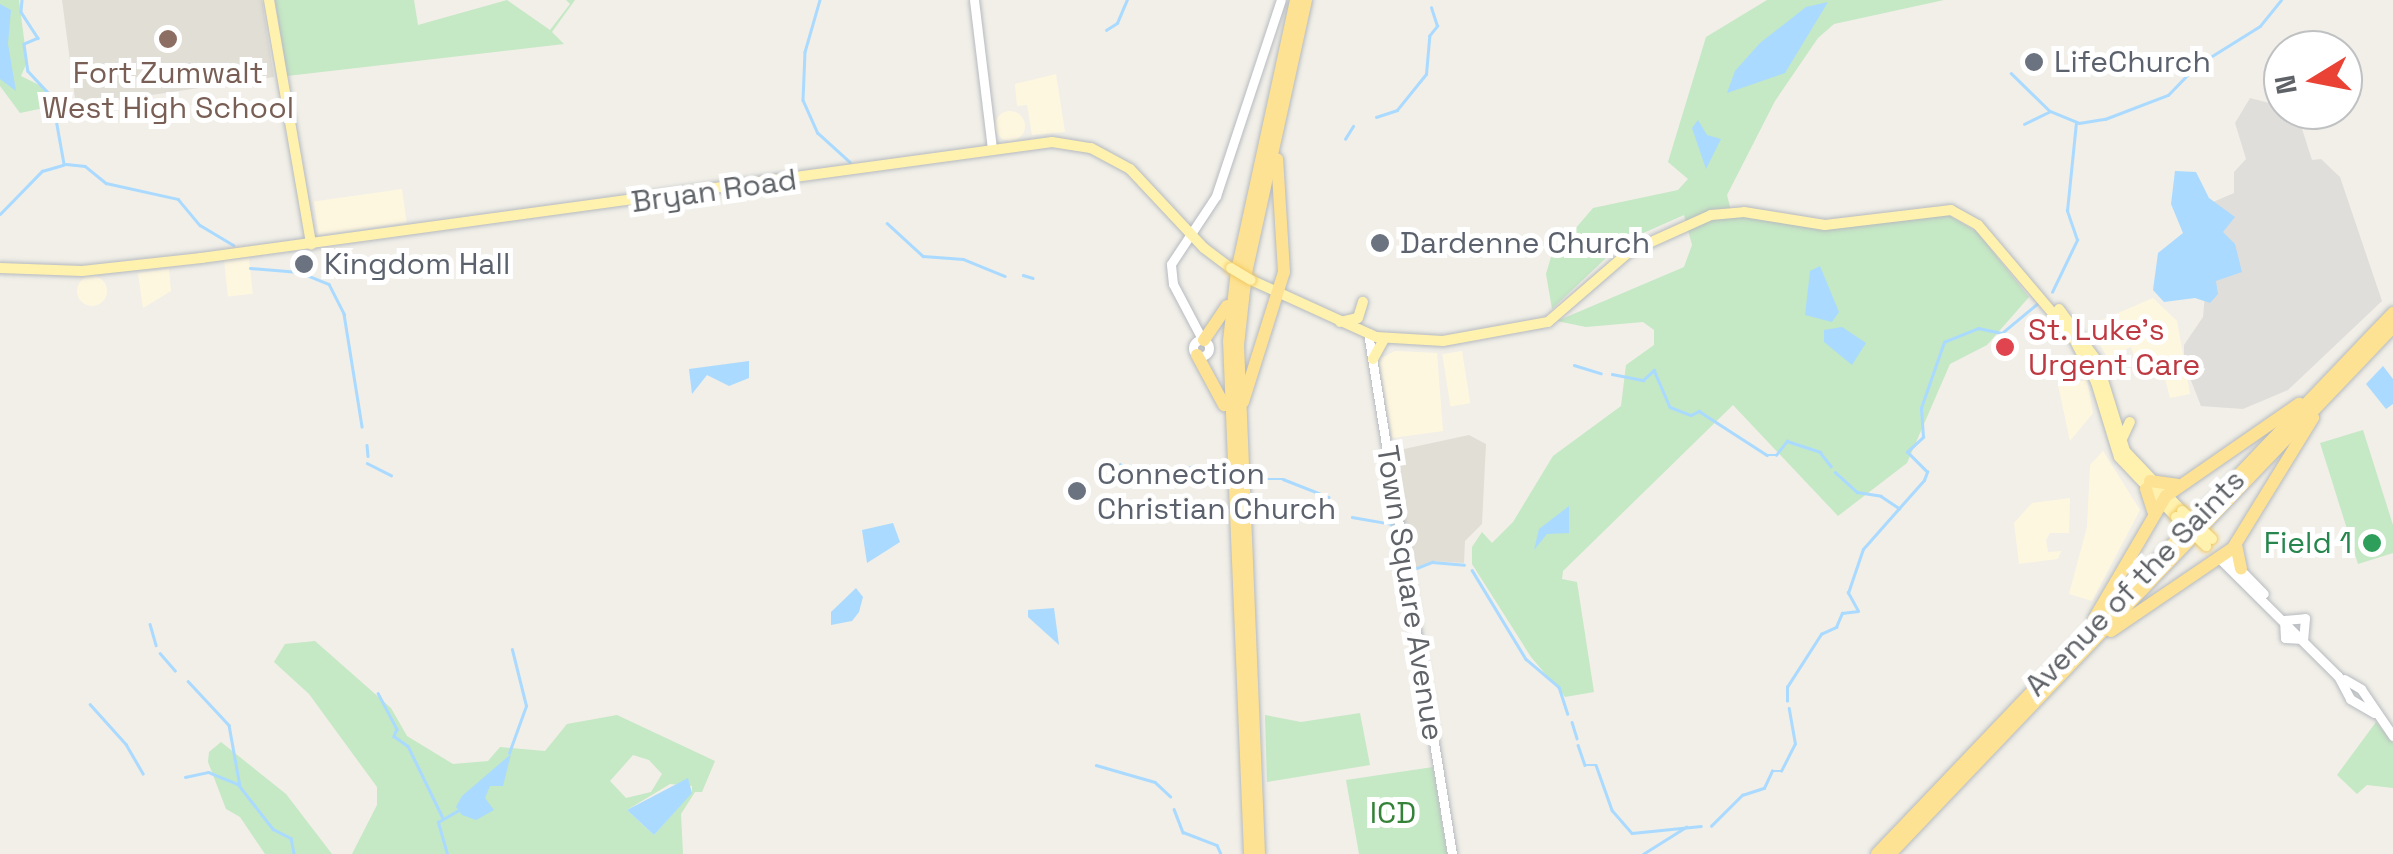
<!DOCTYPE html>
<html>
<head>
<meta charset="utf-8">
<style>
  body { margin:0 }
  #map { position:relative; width:2393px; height:854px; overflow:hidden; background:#f1efe8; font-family:"Space Grotesk",sans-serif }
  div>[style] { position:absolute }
  .commercial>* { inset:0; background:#fef7e0; transform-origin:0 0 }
  .round { border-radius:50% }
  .industrial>* { inset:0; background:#e0deda }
  .education>* { inset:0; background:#e1ded6 }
  .green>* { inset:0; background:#c5e8c5 }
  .water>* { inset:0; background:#aadaff }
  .stream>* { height:2.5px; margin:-1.25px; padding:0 1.25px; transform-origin:1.25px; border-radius:1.25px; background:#aadaff }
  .roads { filter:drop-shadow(0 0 2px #b6babf) drop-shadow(0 0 2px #b6babf) }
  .secondary>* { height:9px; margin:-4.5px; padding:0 4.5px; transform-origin:4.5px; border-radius:4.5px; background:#fff }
  .secondary>.ring { margin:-4.5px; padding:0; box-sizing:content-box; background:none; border:9px solid #fff; border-radius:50% }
  .primary>* { height:10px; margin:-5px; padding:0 5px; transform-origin:5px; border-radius:5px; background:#fff2af }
  .motorway>* { height:12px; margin:-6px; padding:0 6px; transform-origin:6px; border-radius:6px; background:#fde293 }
  .bridges { filter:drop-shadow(0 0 2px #f2c960) drop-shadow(0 0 2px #f2c960) }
  .primary-bridge>* { height:10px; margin:-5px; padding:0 5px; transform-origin:5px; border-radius:5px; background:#fff2af }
  .dots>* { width:28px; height:28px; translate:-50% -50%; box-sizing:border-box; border:5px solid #fff; border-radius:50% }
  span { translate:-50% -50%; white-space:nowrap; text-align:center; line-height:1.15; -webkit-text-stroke:10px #fff; paint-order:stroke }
  .worship-label { font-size:30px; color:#5b616d }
  .left { translate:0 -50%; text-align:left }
  .education-label { font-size:30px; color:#785e54 }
  .street-label { font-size:30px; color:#5f6368 }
  .health-label { font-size:30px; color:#be3a42 }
  .leisure-label { font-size:30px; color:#27864d }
  .right { translate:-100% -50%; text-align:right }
  .park-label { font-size:30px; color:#348238 }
  .north { position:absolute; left:2263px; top:30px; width:100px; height:100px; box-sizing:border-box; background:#fff; border:2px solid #bfc1c3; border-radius:50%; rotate:260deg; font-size:28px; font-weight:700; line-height:40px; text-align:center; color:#5f6368 }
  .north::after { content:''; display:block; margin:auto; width:35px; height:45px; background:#ea4335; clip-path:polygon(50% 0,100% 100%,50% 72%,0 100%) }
</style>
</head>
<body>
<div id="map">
  <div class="commercial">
    <div style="clip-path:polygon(1056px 74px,1065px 132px,1032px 135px,1027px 105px,1017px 106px,1015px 84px)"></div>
    <div class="round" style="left:995px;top:111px;width:30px;height:30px"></div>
    <div style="left:402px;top:189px;width:34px;height:89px;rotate:82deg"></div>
    <div style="left:249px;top:258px;width:36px;height:25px;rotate:84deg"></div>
    <div style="clip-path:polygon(169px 269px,171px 291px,143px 308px,138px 273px)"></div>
    <div class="round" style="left:77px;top:276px;width:30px;height:30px"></div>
    <div style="clip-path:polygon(2153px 298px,2177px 321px,2190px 394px,2170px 398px,2164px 375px,2141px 377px,2131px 347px,2108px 358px,2088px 326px)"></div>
    <div style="clip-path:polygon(1395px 351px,1437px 353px,1443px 431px,1392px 438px,1379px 359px)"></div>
    <div style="left:1462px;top:351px;width:53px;height:20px;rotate:81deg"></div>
    <div style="clip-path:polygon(2087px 380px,2093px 413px,2070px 441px,2058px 385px)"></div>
    <div style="clip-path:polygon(2103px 451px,2140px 510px,2092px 601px,2069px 594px,2087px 527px,2090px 465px)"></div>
    <div style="clip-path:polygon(2070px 498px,2069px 533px,2050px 533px,2046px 540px,2048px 552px,2061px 551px,2058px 559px,2019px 564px,2014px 523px,2032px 503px)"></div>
  </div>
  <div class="industrial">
    <div style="clip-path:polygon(2250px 98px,2296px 110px,2312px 160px,2321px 159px,2340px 177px,2382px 301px,2288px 390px,2243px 409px,2201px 406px,2184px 363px,2184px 345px,2203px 317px,2213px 202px,2234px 193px,2234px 172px,2246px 159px,2235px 123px)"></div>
  </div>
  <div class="education">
    <div style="clip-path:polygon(62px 0,262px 0,274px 77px,76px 106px)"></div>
    <div style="clip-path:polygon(1469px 435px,1486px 444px,1482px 524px,1465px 541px,1464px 563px,1432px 561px,1409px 571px,1390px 452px)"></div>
  </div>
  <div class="green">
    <div style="clip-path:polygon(0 0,19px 0,27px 62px,21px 76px,45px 88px,44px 108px,20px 113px,0 86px)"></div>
    <div style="clip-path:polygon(275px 0,414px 0,418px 25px,507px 0,550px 30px,570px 4px,566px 0,575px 0,552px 32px,564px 44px,287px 76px)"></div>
    <div style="clip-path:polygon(1767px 0,1944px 0,1834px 24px,1818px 38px,1775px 101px,1727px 195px,1732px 215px,1814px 228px,1943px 212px,1977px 232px,2029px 297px,1987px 345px,1950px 364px,1907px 463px,1838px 516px,1733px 405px,1563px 571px,1562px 579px,1577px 582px,1594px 692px,1565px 697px,1531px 657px,1472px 564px,1472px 547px,1482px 532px,1492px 543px,1513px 522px,1553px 456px,1621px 406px,1626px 365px,1654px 345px,1654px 330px,1643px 322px,1586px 327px,1557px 321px,1684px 267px,1692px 245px,1684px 215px,1623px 242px,1552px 309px,1546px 274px,1551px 257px,1593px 208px,1678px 190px,1688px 179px,1668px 162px,1706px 37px)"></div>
    <div style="clip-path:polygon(2363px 430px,2393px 525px,2393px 553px,2358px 564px,2320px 443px)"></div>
    <div style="clip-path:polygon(evenodd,315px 641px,391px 708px,407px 736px,453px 764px,488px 761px,500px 747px,545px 751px,567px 724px,617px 715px,715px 761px,702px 792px,695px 792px,681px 814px,683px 854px,352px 854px,377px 805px,377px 787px,309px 694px,274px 662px,285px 644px,315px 641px,633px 755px,649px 760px,662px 774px,651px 792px,626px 798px,610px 781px,633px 755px,315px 641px,670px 784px,692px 786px,692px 792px,654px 835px,627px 810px,670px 784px)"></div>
    <div style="clip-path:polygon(1360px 713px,1370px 765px,1267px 782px,1265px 715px,1301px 722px)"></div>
    <div style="clip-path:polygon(2376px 722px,2393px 743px,2393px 788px,2367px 785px,2357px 794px,2337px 775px)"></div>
    <div style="clip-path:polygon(221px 742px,286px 794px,332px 854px,265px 854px,240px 817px,226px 809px,208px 762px,209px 752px)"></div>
    <div style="clip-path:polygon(1433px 767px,1447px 854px,1359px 854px,1346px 780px)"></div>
  </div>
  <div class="water">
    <div style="clip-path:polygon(1828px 2px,1785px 73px,1727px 93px,1735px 71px,1760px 43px,1806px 7px)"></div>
    <div style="clip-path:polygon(0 4px,11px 10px,8px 44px,16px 91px,0 79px)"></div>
    <div style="clip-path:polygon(1698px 120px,1707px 135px,1721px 139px,1706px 169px,1692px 128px)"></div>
    <div style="clip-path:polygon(2175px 171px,2196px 172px,2209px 198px,2235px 217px,2223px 232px,2235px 244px,2242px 272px,2216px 281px,2218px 294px,2210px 303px,2195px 298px,2164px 302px,2153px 290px,2158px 253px,2183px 233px,2171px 204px)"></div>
    <div style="clip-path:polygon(1820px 266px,1839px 312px,1832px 322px,1805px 315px,1810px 271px)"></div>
    <div style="clip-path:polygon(1842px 327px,1866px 343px,1852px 365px,1824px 342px,1824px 330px)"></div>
    <div style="clip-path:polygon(749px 361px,749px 378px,729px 386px,707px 375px,692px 394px,689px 369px)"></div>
    <div style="clip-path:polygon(2383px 366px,2393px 379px,2393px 404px,2386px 409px,2366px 384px)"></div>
    <div style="clip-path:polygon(1569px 506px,1569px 533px,1547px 534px,1534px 550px,1539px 529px)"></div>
    <div style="clip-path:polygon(893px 523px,900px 542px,867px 563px,862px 530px)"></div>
    <div style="clip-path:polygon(856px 588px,863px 597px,859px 612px,852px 621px,831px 625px,831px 612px)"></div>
    <div style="clip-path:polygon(1054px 608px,1059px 645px,1028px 617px,1028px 610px)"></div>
    <div style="clip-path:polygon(511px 754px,503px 786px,490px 786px,485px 798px,494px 810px,476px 820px,462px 815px,456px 807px,462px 796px)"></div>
    <div style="clip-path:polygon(688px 778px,692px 793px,654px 835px,627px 810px)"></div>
  </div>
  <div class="stream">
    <div style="left:22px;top:0;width:12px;rotate:95deg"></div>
    <div style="left:21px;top:12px;width:31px;rotate:57deg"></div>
    <div style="left:38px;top:38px;width:15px;rotate:157deg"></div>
    <div style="left:24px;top:44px;width:27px;rotate:82deg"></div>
    <div style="left:28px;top:71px;width:35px;rotate:47deg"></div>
    <div style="left:52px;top:97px;width:68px;rotate:79.8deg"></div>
    <div style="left:820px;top:0;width:54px;rotate:106.1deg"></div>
    <div style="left:805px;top:52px;width:48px;rotate:92.4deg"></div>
    <div style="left:803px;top:100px;width:36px;rotate:66deg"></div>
    <div style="left:818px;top:133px;width:43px;rotate:42.2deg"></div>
    <div style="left:1106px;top:30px;width:13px;rotate:-32deg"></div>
    <div style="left:1117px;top:23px;width:25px;rotate:-67deg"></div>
    <div style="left:2011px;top:73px;width:54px;rotate:44.3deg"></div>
    <div style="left:2050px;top:111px;width:31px;rotate:22deg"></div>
    <div style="left:2079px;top:123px;width:26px;rotate:-9deg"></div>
    <div style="left:2105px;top:119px;width:67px;rotate:-20.9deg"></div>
    <div style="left:2168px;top:95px;width:40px;rotate:-46deg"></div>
    <div style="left:2196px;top:66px;width:75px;rotate:-32deg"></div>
    <div style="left:2260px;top:26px;width:33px;rotate:-51deg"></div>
    <div style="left:1376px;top:117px;width:22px;rotate:-18deg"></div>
    <div style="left:1397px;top:110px;width:46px;rotate:-51.1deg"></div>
    <div style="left:1426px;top:74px;width:38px;rotate:-85deg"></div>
    <div style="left:1429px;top:36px;width:13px;rotate:-51deg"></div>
    <div style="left:1437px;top:26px;width:19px;rotate:-108deg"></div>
    <div style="left:2024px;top:124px;width:28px;rotate:-26deg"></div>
    <div style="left:1345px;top:139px;width:15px;rotate:-58deg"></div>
    <div style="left:66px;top:164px;width:19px;rotate:6deg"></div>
    <div style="left:85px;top:166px;width:27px;rotate:39deg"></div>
    <div style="left:106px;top:183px;width:74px;rotate:12.5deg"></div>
    <div style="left:178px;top:199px;width:34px;rotate:50deg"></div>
    <div style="left:200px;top:225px;width:39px;rotate:31deg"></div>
    <div style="left:0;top:214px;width:60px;rotate:-45.7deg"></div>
    <div style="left:42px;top:171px;width:22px;rotate:-16deg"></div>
    <div style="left:887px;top:223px;width:49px;rotate:42.5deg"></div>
    <div style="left:923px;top:256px;width:40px;rotate:4.3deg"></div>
    <div style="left:963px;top:259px;width:45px;rotate:22deg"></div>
    <div style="left:250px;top:268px;width:49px;rotate:4.7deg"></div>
    <div style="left:299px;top:272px;width:32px;rotate:22deg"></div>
    <div style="left:329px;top:284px;width:34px;rotate:63deg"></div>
    <div style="left:344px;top:314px;width:114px;rotate:80.9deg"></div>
    <div style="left:1023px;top:275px;width:10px;rotate:17deg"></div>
    <div style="left:2052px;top:292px;width:58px;rotate:-64.3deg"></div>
    <div style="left:2077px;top:240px;width:31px;rotate:-109deg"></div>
    <div style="left:2067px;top:211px;width:88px;rotate:-84.2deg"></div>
    <div style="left:1574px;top:365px;width:28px;rotate:17deg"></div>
    <div style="left:1612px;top:374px;width:32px;rotate:11deg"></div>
    <div style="left:1643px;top:380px;width:15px;rotate:-42deg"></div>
    <div style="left:1654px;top:370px;width:40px;rotate:66.6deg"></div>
    <div style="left:1670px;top:407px;width:22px;rotate:21deg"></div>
    <div style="left:1691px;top:415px;width:9px;rotate:-27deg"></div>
    <div style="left:1699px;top:411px;width:81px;rotate:32.9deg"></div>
    <div style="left:1767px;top:455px;width:9px"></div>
    <div style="left:1776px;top:455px;width:18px;rotate:-52deg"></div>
    <div style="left:1787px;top:441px;width:35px;rotate:18deg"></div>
    <div style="left:1820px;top:452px;width:18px;rotate:52deg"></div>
    <div style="left:367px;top:445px;width:11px;rotate:85deg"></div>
    <div style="left:367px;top:463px;width:27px;rotate:27deg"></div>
    <div style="left:1120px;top:464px;width:32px;rotate:30deg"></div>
    <div style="left:1148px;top:480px;width:48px;rotate:-16.9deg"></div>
    <div style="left:1194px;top:466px;width:29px;rotate:6deg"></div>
    <div style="left:1835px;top:472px;width:30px;rotate:42deg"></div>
    <div style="left:1857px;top:492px;width:24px;rotate:9deg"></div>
    <div style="left:1881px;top:496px;width:22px;rotate:34deg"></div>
    <div style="left:1251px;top:479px;width:32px"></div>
    <div style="left:1283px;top:479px;width:49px;rotate:21.4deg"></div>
    <div style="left:1352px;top:517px;width:41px;rotate:9.9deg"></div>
    <div style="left:1392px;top:524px;width:52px;rotate:84.5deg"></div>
    <div style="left:1412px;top:570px;width:22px;rotate:-22deg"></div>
    <div style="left:1432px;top:562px;width:32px;rotate:5deg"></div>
    <div style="left:1472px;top:570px;width:104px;rotate:58.8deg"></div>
    <div style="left:1526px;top:659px;width:43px;rotate:40.3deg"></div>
    <div style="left:1559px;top:687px;width:28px;rotate:72deg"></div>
    <div style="left:150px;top:624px;width:22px;rotate:74deg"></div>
    <div style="left:160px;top:653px;width:23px;rotate:49deg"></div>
    <div style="left:188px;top:681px;width:60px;rotate:47deg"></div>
    <div style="left:229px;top:725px;width:62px;rotate:79.8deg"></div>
    <div style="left:378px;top:693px;width:41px;rotate:62.2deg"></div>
    <div style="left:397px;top:729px;width:8px;rotate:113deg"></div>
    <div style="left:394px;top:736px;width:17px;rotate:36deg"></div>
    <div style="left:408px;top:746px;width:80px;rotate:64.1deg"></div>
    <div style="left:1787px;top:701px;width:14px;rotate:-90deg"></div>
    <div style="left:1787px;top:687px;width:63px;rotate:-57.3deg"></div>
    <div style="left:1821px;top:634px;width:17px;rotate:-25deg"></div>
    <div style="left:1836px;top:627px;width:15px;rotate:-67deg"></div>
    <div style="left:1842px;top:613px;width:16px;rotate:-7deg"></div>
    <div style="left:1858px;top:611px;width:21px;rotate:-119deg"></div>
    <div style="left:1848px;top:593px;width:46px;rotate:-71.2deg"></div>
    <div style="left:1863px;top:549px;width:92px;rotate:-48.5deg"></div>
    <div style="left:1924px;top:480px;width:9px;rotate:-69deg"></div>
    <div style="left:1927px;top:472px;width:28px;rotate:-135deg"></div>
    <div style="left:1907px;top:452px;width:22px;rotate:-43deg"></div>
    <div style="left:1923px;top:437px;width:29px;rotate:-94deg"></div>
    <div style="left:1921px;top:408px;width:70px;rotate:-70.8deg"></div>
    <div style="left:1944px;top:342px;width:37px;rotate:-22deg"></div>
    <div style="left:1978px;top:328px;width:25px;rotate:12deg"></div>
    <div style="left:2002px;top:333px;width:47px;rotate:-39.8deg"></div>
    <div style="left:90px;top:704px;width:54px;rotate:48deg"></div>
    <div style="left:126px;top:744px;width:34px;rotate:60deg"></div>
    <div style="left:1572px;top:722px;width:17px;rotate:73deg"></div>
    <div style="left:1578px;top:745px;width:21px;rotate:71deg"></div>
    <div style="left:1585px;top:765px;width:11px"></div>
    <div style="left:1596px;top:765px;width:48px;rotate:70.4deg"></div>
    <div style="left:1612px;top:810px;width:30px;rotate:49deg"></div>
    <div style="left:1632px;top:833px;width:69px;rotate:-5.8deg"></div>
    <div style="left:509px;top:753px;width:50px;rotate:-70.1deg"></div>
    <div style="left:526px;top:706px;width:58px;rotate:-104deg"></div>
    <div style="left:1096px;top:765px;width:61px;rotate:16.1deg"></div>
    <div style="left:1155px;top:782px;width:21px;rotate:43deg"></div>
    <div style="left:185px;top:777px;width:24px;rotate:-12deg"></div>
    <div style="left:208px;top:772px;width:32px;rotate:22deg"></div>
    <div style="left:238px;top:784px;width:57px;rotate:52.1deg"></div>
    <div style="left:273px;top:829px;width:20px;rotate:27deg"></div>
    <div style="left:291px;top:838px;width:16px;rotate:79deg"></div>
    <div style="left:1174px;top:809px;width:25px;rotate:69deg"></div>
    <div style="left:1183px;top:832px;width:36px;rotate:21deg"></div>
    <div style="left:1217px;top:845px;width:10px;rotate:66deg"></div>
    <div style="left:1711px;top:826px;width:44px;rotate:-45deg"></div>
    <div style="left:1742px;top:795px;width:23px;rotate:-18deg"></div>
    <div style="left:1764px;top:788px;width:19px;rotate:-65deg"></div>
    <div style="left:1772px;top:771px;width:9px"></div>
    <div style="left:1781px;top:771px;width:30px;rotate:-63deg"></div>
    <div style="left:1795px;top:744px;width:36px;rotate:-100deg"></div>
    <div style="left:447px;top:854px;width:33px;rotate:-106deg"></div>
    <div style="left:438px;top:822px;width:24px;rotate:-30deg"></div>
    <div style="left:1643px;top:854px;width:51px;rotate:-32.1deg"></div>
  </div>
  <div class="roads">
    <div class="secondary">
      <div style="left:974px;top:0;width:150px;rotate:83.1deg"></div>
      <div style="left:1368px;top:333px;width:528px;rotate:80.84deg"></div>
      <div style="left:1202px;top:339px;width:62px;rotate:-117.8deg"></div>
      <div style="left:1173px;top:284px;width:20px;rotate:-96deg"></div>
      <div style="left:1171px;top:264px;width:82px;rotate:-56.5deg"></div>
      <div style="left:1216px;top:196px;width:206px;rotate:-71.7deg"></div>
      <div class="ring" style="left:1193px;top:340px;width:7px;height:7px"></div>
      <div style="left:2226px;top:555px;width:54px;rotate:45.7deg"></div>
      <div style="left:2221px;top:560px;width:165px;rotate:44.8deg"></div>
      <div style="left:2338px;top:676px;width:26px;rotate:62deg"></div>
      <div style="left:2350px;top:699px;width:28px;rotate:30deg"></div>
      <div style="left:2305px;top:618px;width:21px;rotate:95deg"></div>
      <div style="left:2303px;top:639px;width:18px;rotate:-177deg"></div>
      <div style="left:2285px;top:638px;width:18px;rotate:-93deg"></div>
      <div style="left:2284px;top:620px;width:21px;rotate:-5deg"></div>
      <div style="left:2344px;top:679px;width:20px;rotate:30deg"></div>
      <div style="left:2361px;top:689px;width:57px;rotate:55.8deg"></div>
    </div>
    <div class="primary">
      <div style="left:269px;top:0;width:248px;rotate:80.2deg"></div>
      <div style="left:0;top:268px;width:82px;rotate:2.1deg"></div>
      <div style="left:82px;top:271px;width:120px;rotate:-6.2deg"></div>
      <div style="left:201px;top:258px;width:859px;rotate:-7.76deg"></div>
      <div style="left:1052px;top:142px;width:39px;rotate:9deg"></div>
      <div style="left:1091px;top:148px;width:44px;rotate:28.3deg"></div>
      <div style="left:1130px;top:169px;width:108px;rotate:46.9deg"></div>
      <div style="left:1204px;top:248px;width:34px;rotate:37deg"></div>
      <div style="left:1251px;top:280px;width:137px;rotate:24.5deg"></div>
      <div style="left:1376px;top:337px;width:67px;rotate:3.4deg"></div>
      <div style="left:1443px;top:341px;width:107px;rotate:-10.3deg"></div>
      <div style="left:1548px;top:322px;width:107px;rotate:-40.8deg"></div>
      <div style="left:1629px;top:252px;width:90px;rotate:-24.3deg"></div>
      <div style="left:1711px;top:215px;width:33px;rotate:-5deg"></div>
      <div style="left:1744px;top:212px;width:82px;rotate:9.1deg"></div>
      <div style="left:1825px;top:225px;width:127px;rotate:-6.8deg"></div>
      <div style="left:1951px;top:210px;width:31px;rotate:29deg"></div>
      <div style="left:1978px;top:225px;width:147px;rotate:49.7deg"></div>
      <div style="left:2073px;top:337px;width:51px;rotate:62.9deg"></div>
      <div style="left:2096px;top:382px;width:78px;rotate:73deg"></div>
      <div style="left:2119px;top:457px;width:83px;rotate:46.5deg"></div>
      <div style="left:2059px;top:309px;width:64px;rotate:53.8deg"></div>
      <div style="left:2097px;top:361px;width:94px;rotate:72.7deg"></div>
      <div style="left:2125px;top:451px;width:83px;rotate:46.5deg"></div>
      <div style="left:1340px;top:322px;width:18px;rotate:-13deg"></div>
      <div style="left:1358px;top:318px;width:17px;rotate:-73deg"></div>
      <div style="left:1373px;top:359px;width:23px;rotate:-61deg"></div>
      <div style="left:2121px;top:441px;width:21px;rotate:-65deg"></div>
    </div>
    <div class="motorway">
      <div style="left:1204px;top:340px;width:41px;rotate:-55.9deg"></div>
      <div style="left:1197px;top:355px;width:57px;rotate:61.6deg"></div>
      <div style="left:1243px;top:402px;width:136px;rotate:-72.5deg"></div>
      <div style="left:1284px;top:272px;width:113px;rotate:-93.5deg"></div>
      <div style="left:2150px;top:481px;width:27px;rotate:8deg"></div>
      <div style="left:2146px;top:489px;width:23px;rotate:72deg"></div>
      <div style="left:2236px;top:545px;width:24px;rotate:78deg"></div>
      <div style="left:2094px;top:619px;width:143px;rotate:-59.7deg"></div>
      <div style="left:2166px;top:496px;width:162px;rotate:-34.7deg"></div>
      <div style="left:2111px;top:631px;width:148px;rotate:-34.2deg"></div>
      <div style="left:2233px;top:548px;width:153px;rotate:-58.4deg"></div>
      <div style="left:1250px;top:854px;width:513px;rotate:-92.34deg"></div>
      <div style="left:1229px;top:341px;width:70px;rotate:-83.5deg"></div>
      <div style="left:1237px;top:271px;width:277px;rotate:-77.7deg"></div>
      <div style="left:1259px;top:854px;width:509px;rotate:-92.36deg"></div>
      <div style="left:1238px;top:345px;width:72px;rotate:-83.7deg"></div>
      <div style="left:1246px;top:273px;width:280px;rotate:-77.6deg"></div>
      <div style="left:1877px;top:854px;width:748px;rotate:-46.35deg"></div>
      <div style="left:1890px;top:854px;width:729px;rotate:-46.33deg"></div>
    </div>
  </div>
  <div class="bridges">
    <div class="primary-bridge">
      <div style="left:1231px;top:268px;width:23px;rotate:31deg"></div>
      <div style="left:2182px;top:511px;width:41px;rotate:43deg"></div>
      <div style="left:2176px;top:517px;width:42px;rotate:44deg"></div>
    </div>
  </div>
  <div class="dots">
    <div style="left:168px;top:39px;background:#8d6e63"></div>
    <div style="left:2034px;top:62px;background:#6b7280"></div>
    <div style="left:1380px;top:243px;background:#6b7280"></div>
    <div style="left:304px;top:264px;background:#6b7280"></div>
    <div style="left:2005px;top:347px;background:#e0444e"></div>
    <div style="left:1077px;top:491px;background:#6b7280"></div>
    <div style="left:2372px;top:543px;background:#2e9e5b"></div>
  </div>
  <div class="worship-label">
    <span class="left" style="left:2054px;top:62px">LifeChurch</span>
    <span class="left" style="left:1400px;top:243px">Dardenne Church</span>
    <span class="left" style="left:324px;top:264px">Kingdom Hall</span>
    <span class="left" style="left:1097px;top:491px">Connection<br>Christian Church</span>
  </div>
  <div class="education-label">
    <span style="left:168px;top:90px">Fort Zumwalt<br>West High School</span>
  </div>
  <div class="street-label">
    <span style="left:714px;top:191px;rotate:-8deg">Bryan Road</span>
    <span style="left:2135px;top:583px;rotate:-46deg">Avenue of the Saints</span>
    <span style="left:1410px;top:593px;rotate:81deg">Town Square Avenue</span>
  </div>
  <div class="health-label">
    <span class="left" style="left:2028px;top:347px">St. Luke's<br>Urgent Care</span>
  </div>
  <div class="leisure-label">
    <span class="right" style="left:2352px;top:543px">Field 1</span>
  </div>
  <div class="park-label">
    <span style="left:1393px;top:813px">ICD</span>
  </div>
  <div class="north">N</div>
</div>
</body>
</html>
